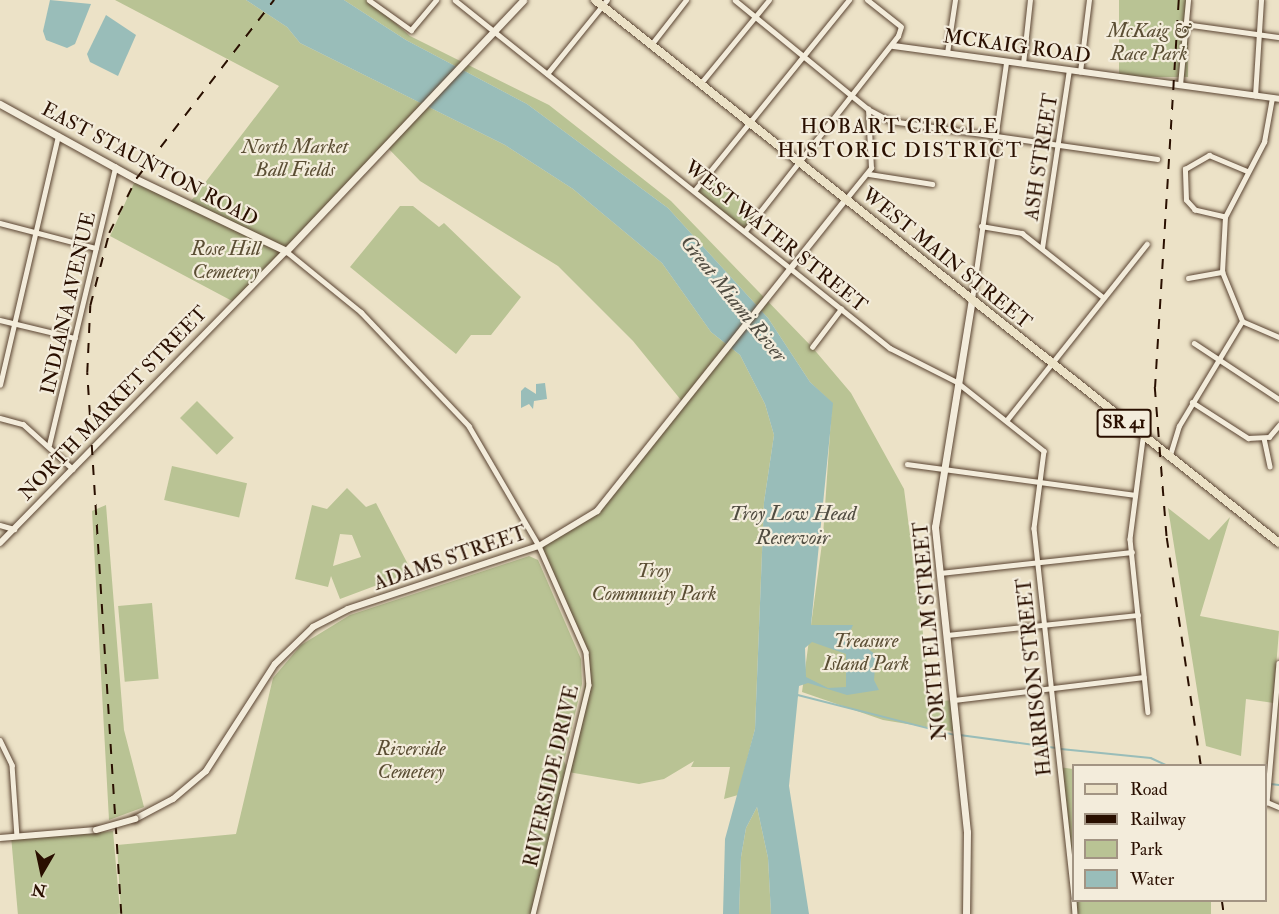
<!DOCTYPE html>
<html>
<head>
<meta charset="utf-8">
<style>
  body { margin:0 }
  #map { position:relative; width:1279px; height:914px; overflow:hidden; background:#ece2c7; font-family:"IM FELL Double Pica",serif }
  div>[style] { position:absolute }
  .green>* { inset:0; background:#b9c394; transform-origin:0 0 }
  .water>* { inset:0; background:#99bdb9 }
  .stream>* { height:1.5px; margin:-0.75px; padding:0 0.75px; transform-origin:0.75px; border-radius:0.75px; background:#99bdb9 }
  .roads { filter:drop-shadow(0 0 2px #5a4432) drop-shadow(0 0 2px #5a4432) }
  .minor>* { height:4.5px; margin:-2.25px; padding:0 2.25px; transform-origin:2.25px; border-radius:2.25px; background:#f3ecdb }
  .tertiary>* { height:6px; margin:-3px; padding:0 3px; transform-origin:3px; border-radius:3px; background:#f3ecdb }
  .secondary>* { height:7px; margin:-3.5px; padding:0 3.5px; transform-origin:3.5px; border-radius:3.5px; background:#f3ecdb }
  .primary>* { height:8px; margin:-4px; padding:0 4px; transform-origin:4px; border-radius:4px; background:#ece2c7 }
  .rail>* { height:1.5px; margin-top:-0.75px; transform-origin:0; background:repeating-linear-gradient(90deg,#290f00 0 10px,transparent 0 20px) }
  .bridges { filter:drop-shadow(0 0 2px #5a4432) drop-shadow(0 0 2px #5a4432) }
  .tertiary-bridge>* { height:6px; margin:-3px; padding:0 3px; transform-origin:3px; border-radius:3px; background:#f3ecdb }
  span { translate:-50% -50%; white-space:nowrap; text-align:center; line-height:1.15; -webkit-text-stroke:4.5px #f3ecdb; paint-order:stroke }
  .shield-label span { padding:2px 4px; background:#f3ecdb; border:2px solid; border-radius:4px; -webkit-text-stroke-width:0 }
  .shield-label { font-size:18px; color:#290f00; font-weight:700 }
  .park-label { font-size:20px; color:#5b4e34; font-style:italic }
  .street-label { font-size:20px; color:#290f00 }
  .neighbourhood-label { font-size:21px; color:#290f00; letter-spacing:1.5px }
  .water-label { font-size:21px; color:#504c41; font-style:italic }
  .legend { position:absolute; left:1072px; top:764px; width:195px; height:138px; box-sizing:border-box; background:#f3ecdb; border:2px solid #a29483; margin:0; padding:8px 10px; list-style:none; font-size:18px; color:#290f00 }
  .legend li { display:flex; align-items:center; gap:12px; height:30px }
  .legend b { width:30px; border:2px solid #a29483 }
  .north { position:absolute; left:12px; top:842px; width:60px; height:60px; -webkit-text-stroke:4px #f3ecdb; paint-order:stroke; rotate:189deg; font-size:16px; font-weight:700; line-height:24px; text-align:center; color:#290f00 }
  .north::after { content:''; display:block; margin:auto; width:21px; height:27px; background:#290f00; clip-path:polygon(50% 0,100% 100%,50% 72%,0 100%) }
</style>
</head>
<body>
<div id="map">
  <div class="green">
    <div style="clip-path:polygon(115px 0,246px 0,287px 27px,300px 43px,505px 145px,573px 189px,662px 263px,711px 332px,740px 355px,765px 404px,774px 435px,764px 502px,755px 729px,738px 795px,724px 799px,730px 767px,691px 767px,694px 761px,664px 779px,639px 784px,568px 772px,533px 914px,121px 914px,117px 845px,236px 834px,273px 678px,301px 645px,350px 615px,529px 556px,538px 560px,581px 659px,582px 684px,564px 761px,568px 771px,589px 664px,539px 546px,606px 504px,685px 405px,633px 341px,558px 266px,420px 181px,386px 146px,234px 302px,110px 236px,136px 179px,188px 205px,279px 86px)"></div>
    <div style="clip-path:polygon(344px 0,369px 0,410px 36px,549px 105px,671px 201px,812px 347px,851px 393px,904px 489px,932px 702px,954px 700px,956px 732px,883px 720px,802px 692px,823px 536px,832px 403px,810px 382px,768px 318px,668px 208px,527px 104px,406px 40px)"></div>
    <div style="left:1119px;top:0;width:69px;height:77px"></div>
    <div style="left:709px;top:173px;width:65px;height:22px;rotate:39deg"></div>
    <div style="clip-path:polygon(400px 206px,413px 206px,439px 227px,444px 223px,521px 297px,491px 335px,471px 335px,456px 354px,350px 267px)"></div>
    <div style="left:197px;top:401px;width:52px;height:24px;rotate:45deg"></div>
    <div style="left:172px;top:466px;width:77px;height:35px;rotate:13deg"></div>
    <div style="clip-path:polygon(evenodd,347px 488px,366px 507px,376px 503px,412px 572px,340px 599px,331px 576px,328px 587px,295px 579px,312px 505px,327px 509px,347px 488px,340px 534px,352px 535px,361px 557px,333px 566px,340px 534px)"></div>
    <div style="clip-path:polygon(106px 505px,124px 730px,144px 807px,109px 820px,92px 511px)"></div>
    <div style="clip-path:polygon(1168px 508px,1209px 540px,1230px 517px,1200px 616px,1279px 631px,1273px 703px,1246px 699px,1241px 756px,1206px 746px)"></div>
    <div style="left:152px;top:603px;width:76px;height:34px;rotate:85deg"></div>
    <div style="clip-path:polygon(1059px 767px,1073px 769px,1073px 898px)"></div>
    <div style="clip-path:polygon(757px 807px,768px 858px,771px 914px,739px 914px,741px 857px,746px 828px)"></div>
    <div style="left:113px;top:831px;width:83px;height:102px;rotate:85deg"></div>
    <div style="left:1074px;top:901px;width:137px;height:13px"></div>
  </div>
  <div class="water">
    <div style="clip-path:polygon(50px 0,91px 4px,75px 44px,67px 48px,46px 40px,43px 31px)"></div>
    <div style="clip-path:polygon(evenodd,246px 0,344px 0,406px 40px,527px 104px,668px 208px,768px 318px,810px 382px,833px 403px,811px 625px,853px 625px,849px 634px,876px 655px,874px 680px,879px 690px,847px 695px,808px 683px,799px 686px,789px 786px,809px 914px,771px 914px,768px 858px,757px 807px,746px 828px,741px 857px,739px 914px,723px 914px,725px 839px,755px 729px,764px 502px,774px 435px,765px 404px,740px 355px,711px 332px,662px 263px,573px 189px,505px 145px,300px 43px,287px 27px,246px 0,812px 642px,846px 654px,846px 687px,828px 688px,806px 677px,805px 648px,812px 642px)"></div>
    <div style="clip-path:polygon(106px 15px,136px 35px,118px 76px,90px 62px,87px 54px)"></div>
    <div style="clip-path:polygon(545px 383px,547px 399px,534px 401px,533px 409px,529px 404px,521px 408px,521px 391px,525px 387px,536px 394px,536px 384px)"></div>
  </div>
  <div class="stream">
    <div style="left:798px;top:695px;width:162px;rotate:14.3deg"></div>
    <div style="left:960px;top:735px;width:97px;rotate:7.7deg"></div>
    <div style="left:1061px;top:749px;width:90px;rotate:5.7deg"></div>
    <div style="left:1151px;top:758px;width:19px;rotate:25deg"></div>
    <div style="left:1169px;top:766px;width:39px"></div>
    <div style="left:1271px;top:784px;width:8px;rotate:7deg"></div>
  </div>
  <div class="roads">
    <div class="minor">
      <div style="left:369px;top:0;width:52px;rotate:35.5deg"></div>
      <div style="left:411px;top:30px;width:39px;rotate:-50deg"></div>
      <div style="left:455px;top:0;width:557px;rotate:38.66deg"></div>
      <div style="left:890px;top:348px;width:75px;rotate:26.9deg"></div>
      <div style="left:957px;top:382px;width:111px;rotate:38.4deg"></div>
      <div style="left:1044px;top:451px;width:78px;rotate:97.4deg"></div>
      <div style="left:1034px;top:528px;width:373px;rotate:83.8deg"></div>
      <div style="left:735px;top:0;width:172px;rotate:39.3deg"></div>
      <div style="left:868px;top:109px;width:26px;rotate:28deg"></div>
      <div style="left:891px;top:121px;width:269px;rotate:8.1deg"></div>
      <div style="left:1185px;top:24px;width:95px;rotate:7.9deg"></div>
      <div style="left:651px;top:45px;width:57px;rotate:-52.1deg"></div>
      <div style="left:947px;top:53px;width:54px;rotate:-81.4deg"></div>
      <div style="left:1023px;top:64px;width:64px;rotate:-83.8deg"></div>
      <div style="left:1080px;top:72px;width:73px;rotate:-82.9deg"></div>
      <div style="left:547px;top:74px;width:95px;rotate:-51deg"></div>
      <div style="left:701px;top:83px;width:107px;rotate:-50.7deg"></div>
      <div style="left:1180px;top:85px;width:85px;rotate:-84.6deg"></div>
      <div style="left:1255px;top:96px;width:96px;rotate:-86.4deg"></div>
      <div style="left:869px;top:174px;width:64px;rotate:9deg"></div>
      <div style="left:695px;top:190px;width:245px;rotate:-51deg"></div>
      <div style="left:846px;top:199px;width:40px;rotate:-51deg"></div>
      <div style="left:871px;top:168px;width:59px;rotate:-92.9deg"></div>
      <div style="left:1225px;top:217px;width:31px;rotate:-167deg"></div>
      <div style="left:1195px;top:210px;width:13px;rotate:-132deg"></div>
      <div style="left:1186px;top:200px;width:31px;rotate:-92deg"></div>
      <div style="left:1185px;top:169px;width:28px;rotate:-30deg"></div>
      <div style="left:1209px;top:155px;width:41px;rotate:22.8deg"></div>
      <div style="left:0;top:223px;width:99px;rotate:14.6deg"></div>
      <div style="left:981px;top:226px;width:42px;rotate:9.7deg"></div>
      <div style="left:1022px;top:233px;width:103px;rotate:38.3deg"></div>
      <div style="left:745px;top:231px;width:248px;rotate:-51.9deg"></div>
      <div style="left:898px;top:36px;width:9px;rotate:-72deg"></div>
      <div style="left:901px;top:27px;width:43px;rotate:-141.5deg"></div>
      <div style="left:1042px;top:248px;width:180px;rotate:-81.4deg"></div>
      <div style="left:286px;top:251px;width:97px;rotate:39.1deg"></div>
      <div style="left:361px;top:312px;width:157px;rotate:46.5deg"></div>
      <div style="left:469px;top:426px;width:139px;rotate:59.7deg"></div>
      <div style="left:539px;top:546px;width:116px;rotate:66.1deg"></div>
      <div style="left:586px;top:652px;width:33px;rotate:85deg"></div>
      <div style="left:589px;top:685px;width:236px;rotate:103.7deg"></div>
      <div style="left:1188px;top:278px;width:35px;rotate:-10deg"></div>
      <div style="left:972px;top:299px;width:239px;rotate:-81.8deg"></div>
      <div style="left:0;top:320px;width:77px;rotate:13.5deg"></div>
      <div style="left:1242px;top:321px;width:53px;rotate:-112.2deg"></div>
      <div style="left:1222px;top:272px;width:55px;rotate:-86.9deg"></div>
      <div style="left:1225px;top:217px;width:85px;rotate:-62.5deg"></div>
      <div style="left:1264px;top:142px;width:45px;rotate:-79.7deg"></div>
      <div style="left:1242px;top:321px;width:40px;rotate:23.4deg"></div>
      <div style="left:1194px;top:343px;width:102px;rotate:33.4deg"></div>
      <div style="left:812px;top:347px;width:48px;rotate:-52.7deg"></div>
      <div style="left:0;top:385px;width:256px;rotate:-76.9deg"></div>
      <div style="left:1192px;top:402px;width:67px;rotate:32.7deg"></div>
      <div style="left:1248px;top:438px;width:21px;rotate:-3deg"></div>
      <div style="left:1269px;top:437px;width:16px;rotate:-50deg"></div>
      <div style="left:0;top:418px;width:24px;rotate:15deg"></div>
      <div style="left:23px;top:424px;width:67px;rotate:42deg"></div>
      <div style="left:1006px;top:421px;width:226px;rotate:-51.5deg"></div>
      <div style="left:1264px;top:438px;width:29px;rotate:78deg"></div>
      <div style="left:1143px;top:439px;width:101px;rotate:97.4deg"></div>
      <div style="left:1130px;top:539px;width:174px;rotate:84.1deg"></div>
      <div style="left:49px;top:445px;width:286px;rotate:-76.6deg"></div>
      <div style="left:1170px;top:455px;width:30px;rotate:-73deg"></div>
      <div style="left:1179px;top:426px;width:122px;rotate:-59deg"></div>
      <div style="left:907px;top:464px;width:230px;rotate:7.7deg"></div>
      <div style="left:0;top:525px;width:15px;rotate:16deg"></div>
      <div style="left:940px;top:573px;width:193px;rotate:-6.2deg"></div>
      <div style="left:947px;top:635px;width:192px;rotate:-6deg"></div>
      <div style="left:1279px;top:663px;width:140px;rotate:94.9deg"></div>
      <div style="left:1267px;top:802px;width:13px;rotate:23deg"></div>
      <div style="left:954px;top:700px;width:191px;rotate:-6.9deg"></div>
      <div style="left:0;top:740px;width:28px;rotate:64deg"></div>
      <div style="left:12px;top:765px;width:71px;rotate:86deg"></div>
      <div style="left:1074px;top:900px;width:14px;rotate:86deg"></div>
    </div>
    <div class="tertiary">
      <div style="left:893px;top:46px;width:390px;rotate:7.8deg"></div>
      <div style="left:0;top:543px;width:409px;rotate:-45.6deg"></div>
      <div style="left:135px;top:819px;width:43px;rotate:-27.8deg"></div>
      <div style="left:173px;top:799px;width:43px;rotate:-40.3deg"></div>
      <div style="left:206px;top:771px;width:127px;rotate:-57.2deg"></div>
      <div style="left:275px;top:664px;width:53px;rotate:-44.2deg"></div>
      <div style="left:313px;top:627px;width:39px;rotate:-27deg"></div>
      <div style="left:348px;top:609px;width:201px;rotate:-18.3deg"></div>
      <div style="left:539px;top:546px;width:68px;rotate:-31.1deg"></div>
      <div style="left:597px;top:511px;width:399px;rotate:-51.4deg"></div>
      <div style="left:0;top:838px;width:96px;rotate:-4.8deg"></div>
    </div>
    <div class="secondary">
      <div style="left:0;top:104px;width:155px;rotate:28.9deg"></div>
      <div style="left:136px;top:179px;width:166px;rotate:25.6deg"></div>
      <div style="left:286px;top:251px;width:345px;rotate:-46.6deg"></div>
      <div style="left:966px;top:914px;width:82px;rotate:-89.3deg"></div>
      <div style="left:967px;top:832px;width:307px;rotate:-96deg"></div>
      <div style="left:935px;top:527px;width:231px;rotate:-80.8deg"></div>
    </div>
    <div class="primary">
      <div style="left:595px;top:0;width:873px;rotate:38.44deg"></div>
    </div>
  </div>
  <div class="rail">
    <div style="left:1179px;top:0;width:388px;rotate:93.5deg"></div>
    <div style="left:1155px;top:387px;width:151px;rotate:85.5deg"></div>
    <div style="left:1167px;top:538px;width:231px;rotate:81.5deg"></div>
    <div style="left:1222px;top:900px;width:14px;rotate:82deg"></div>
    <div style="left:121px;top:914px;width:542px;rotate:-93.6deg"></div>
    <div style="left:87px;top:373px;width:67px;rotate:-87.4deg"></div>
    <div style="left:90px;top:306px;width:75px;rotate:-75.4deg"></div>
    <div style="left:109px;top:233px;width:60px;rotate:-63.4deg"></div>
    <div style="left:136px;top:179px;width:226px;rotate:-52.4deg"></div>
  </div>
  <div class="bridges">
    <div class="tertiary-bridge">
      <div style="left:96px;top:830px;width:41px;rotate:-15.8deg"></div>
    </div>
  </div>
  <div class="shield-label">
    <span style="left:1124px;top:423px">SR 41</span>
  </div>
  <div class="park-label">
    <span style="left:1149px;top:42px">McKaig &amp;<br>Race Park</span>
    <span style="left:295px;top:158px">North Market<br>Ball Fields</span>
    <span style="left:226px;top:260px">Rose Hill<br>Cemetery</span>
    <span style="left:654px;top:582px">Troy<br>Community Park</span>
    <span style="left:866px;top:652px">Treasure<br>Island Park</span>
    <span style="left:411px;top:760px">Riverside<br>Cemetery</span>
  </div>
  <div class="street-label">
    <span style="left:1017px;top:46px;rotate:8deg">MCKAIG ROAD</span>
    <span style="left:1041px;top:157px;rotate:-81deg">ASH STREET</span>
    <span style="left:150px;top:164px;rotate:28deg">EAST STAUNTON ROAD</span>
    <span style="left:776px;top:236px;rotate:39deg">WEST WATER STREET</span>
    <span style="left:947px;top:258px;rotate:39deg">WEST MAIN STREET</span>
    <span style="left:68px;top:303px;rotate:-77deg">INDIANA AVENUE</span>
    <span style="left:113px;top:403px;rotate:-46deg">NORTH MARKET STREET</span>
    <span style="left:450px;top:558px;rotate:-19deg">ADAMS STREET</span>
    <span style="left:930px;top:631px;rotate:-95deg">NORTH ELM STREET</span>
    <span style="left:1034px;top:677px;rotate:-96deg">HARRISON STREET</span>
    <span style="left:551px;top:776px;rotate:-77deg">RIVERSIDE DRIVE</span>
  </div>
  <div class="neighbourhood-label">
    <span style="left:900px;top:139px">HOBART CIRCLE<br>HISTORIC DISTRICT</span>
  </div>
  <div class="water-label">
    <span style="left:733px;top:299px;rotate:51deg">Great Miami River</span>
    <span style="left:793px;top:526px">Troy Low Head<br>Reservoir</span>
  </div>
  <ul class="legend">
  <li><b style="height:8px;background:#ece2c7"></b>Road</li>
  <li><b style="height:8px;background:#290f00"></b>Railway</li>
  <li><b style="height:16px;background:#b9c394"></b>Park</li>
  <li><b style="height:16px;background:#99bdb9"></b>Water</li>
  </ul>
  <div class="north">N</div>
</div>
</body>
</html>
